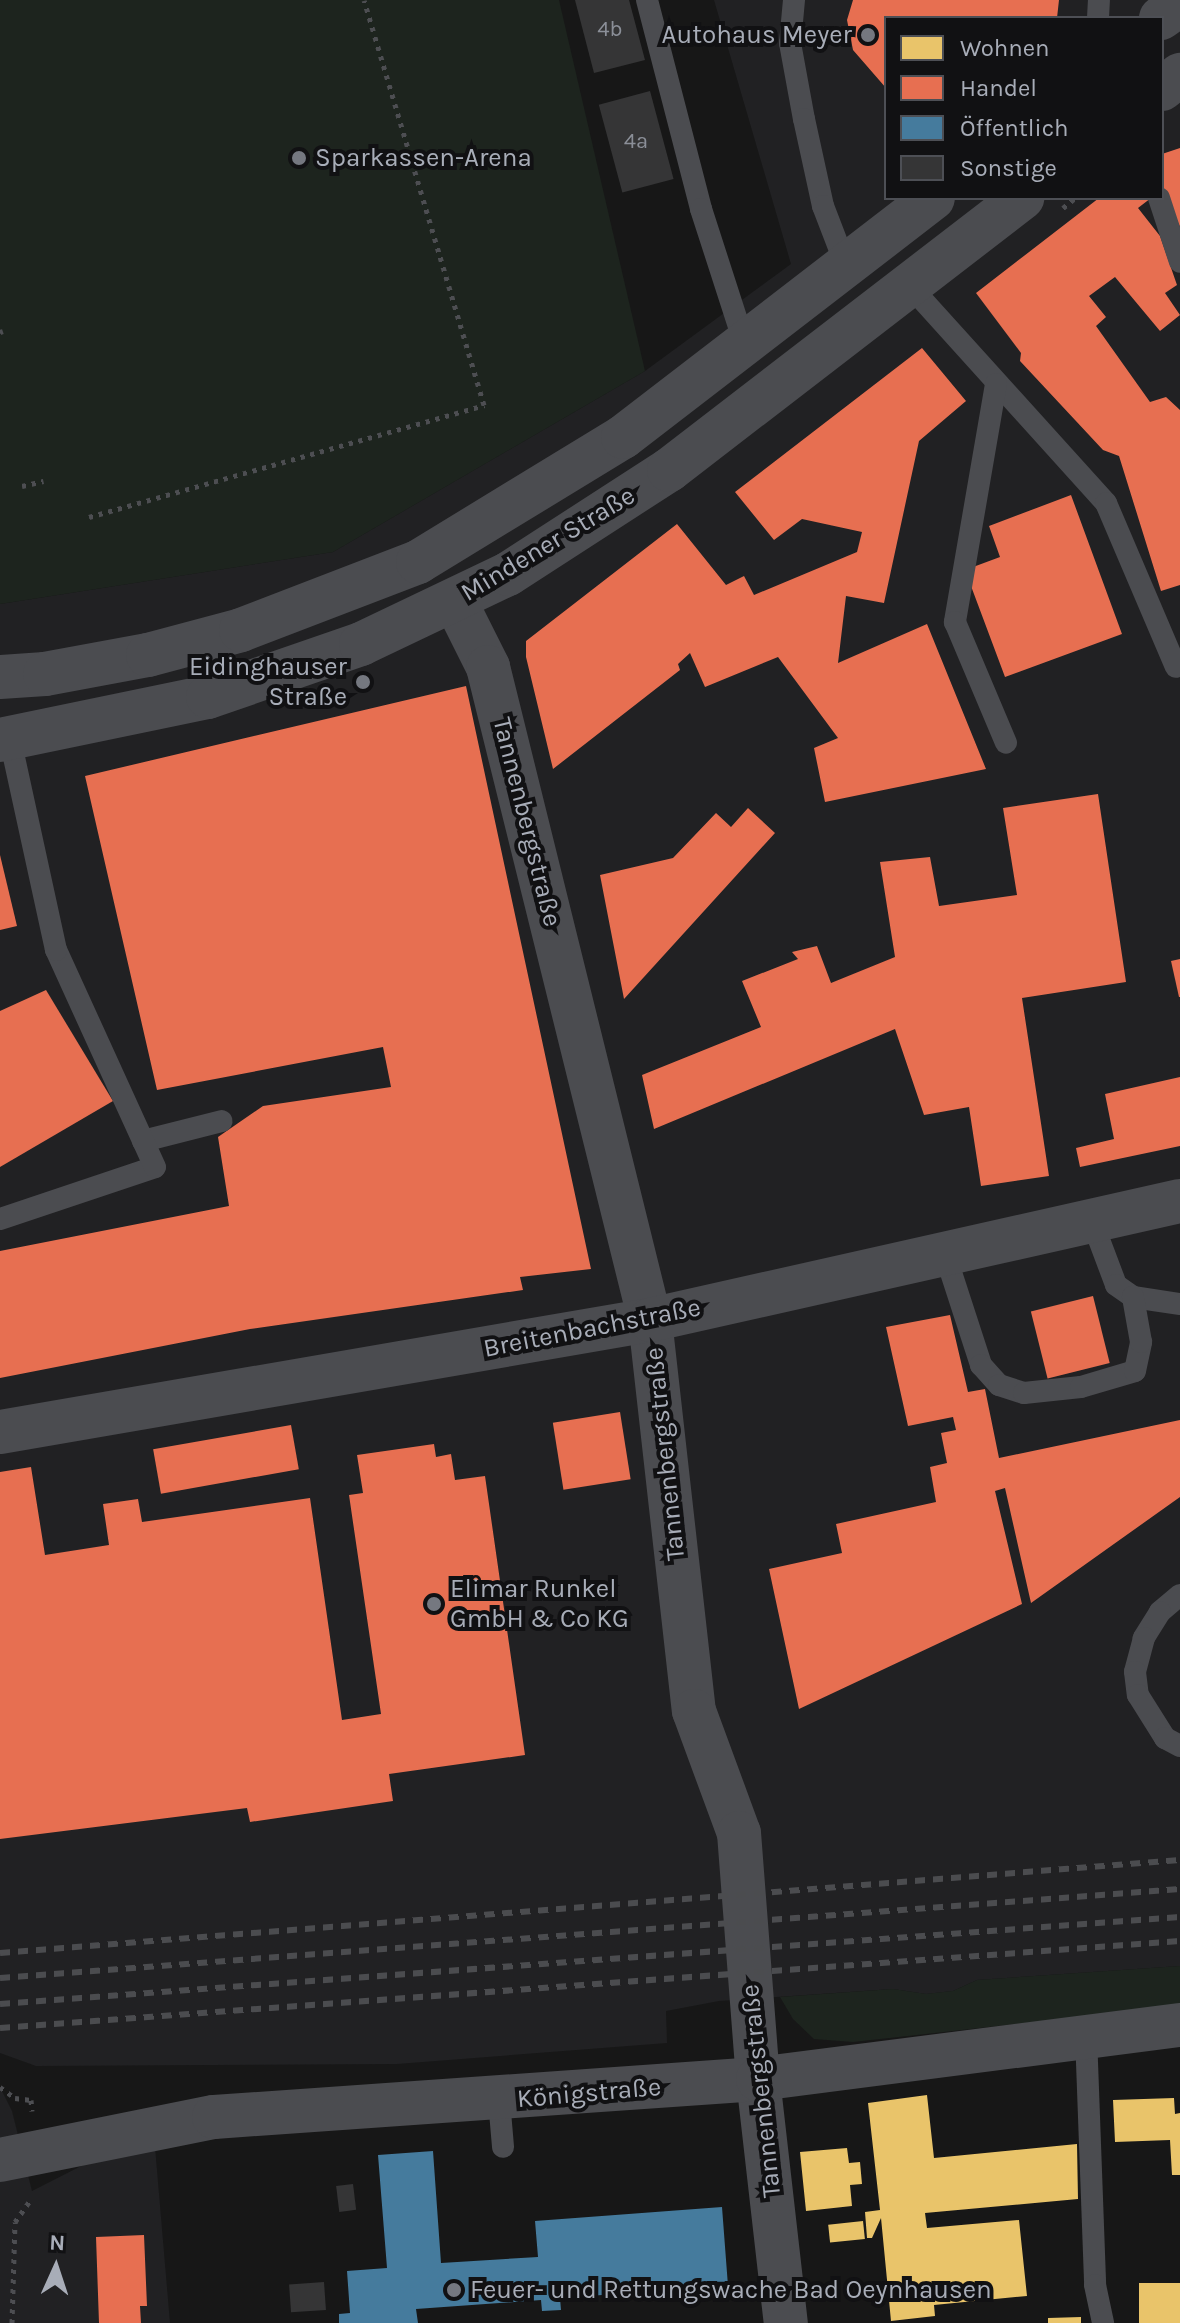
<!DOCTYPE html>
<html>
<head>
<meta charset="utf-8">
<style>
  body { margin:0 }
  #map { position:relative; width:1180px; height:2323px; overflow:hidden; background:#171717; font-family:Karla,sans-serif }
  div>[style] { position:absolute }
  .built>* { inset:0; background:#212123 }
  .green>* { inset:0; background:#1d241e }
  .homes>* { inset:0; background:#e9c46a; transform-origin:0 0 }
  .shops>* { inset:0; background:#e76f51; transform-origin:0 0 }
  .public>* { inset:0; background:#457b9d }
  .building>* { inset:0; background:#353536; transform-origin:0 0 }
  .path>* { height:5px; margin-top:-2.5px; transform-origin:0; background:repeating-linear-gradient(90deg,#4d4e52 0 4px,transparent 0 10px) }
  .service>* { height:22px; margin:-11px; padding:0 11px; transform-origin:11px; border-radius:11px; background:#4b4c50 }
  .minor>* { height:44px; margin:-22px; padding:0 22px; transform-origin:22px; border-radius:22px; background:#4b4c50 }
  .rail>* { height:6px; margin-top:-3px; transform-origin:0; background:repeating-linear-gradient(90deg,#4b4c4f 0 10px,transparent 0 18px) }
  .dots>* { width:22px; height:22px; translate:-50% -50%; box-sizing:border-box; border:4px solid #111113; border-radius:50% }
  span { translate:-50% -50%; white-space:nowrap; text-align:center; line-height:1.15; -webkit-text-stroke:8px #111113; paint-order:stroke }
  .number-label { font-size:22px; color:#8b8f98 }
  .number-label span { -webkit-text-stroke-width:0 }
  .poi-label { font-size:26px; color:#a8adb8 }
  .right { translate:-100% -50%; text-align:right }
  .left { translate:0 -50%; text-align:left }
  .street-label { font-size:26px; color:#a8adb8 }
  .legend { position:absolute; left:884px; top:16px; width:280px; height:184px; box-sizing:border-box; background:#111113; border:2px solid #4d4f55; margin:0; padding:10px 14px; list-style:none; font-size:24px; color:#a8adb8 }
  .legend li { display:flex; align-items:center; gap:16px; height:40px }
  .legend b { width:40px; border:2px solid #4d4f55 }
  .north { position:absolute; left:16px; top:2227px; width:80px; height:80px; -webkit-text-stroke:6px #111113; paint-order:stroke; rotate:3deg; font-size:22px; font-weight:700; line-height:32px; text-align:center; color:#a8adb8 }
  .north::after { content:''; display:block; margin:auto; width:28px; height:36px; background:#a8adb8; clip-path:polygon(50% 0,100% 100%,50% 72%,0 100%) }
</style>
</head>
<body>
<div id="map">
  <div class="built">
    <div style="clip-path:polygon(evenodd,714px 0,1180px 0,1180px 1966px,977px 1980px,953px 1991px,926px 1994px,893px 1989px,719px 2001px,666px 2011px,667px 2043px,397px 2064px,36px 2066px,0 2053px,0 604px,333px 552px,645px 371px,791px 264px,714px 0,886px 18px,1162px 18px,1162px 198px,886px 198px,886px 18px)"></div>
    <div style="clip-path:polygon(0 2087px,12px 2111px,32px 2191px,87px 2163px,155px 2147px,170px 2323px,0 2323px)"></div>
  </div>
  <div class="green">
    <div style="clip-path:polygon(0 0,559px 0,645px 371px,333px 552px,0 604px)"></div>
    <div style="clip-path:polygon(1180px 1966px,1180px 2006px,853px 2042px,814px 2039px,793px 2019px,780px 1997px,893px 1989px,926px 1994px,953px 1991px,977px 1980px)"></div>
  </div>
  <div class="homes">
    <div style="clip-path:polygon(927px 2095px,934px 2158px,1077px 2144px,1078px 2199px,925px 2213px,927px 2228px,1019px 2220px,1027px 2296px,934px 2305px,935px 2316px,891px 2321px,881px 2218px,872px 2238px,867px 2238px,865px 2212px,880px 2210px,868px 2103px)"></div>
    <div style="clip-path:polygon(1174px 2098px,1175px 2114px,1180px 2113px,1180px 2175px,1172px 2175px,1170px 2140px,1115px 2142px,1113px 2100px)"></div>
    <div style="clip-path:polygon(847px 2148px,849px 2163px,860px 2162px,862px 2184px,850px 2185px,852px 2206px,806px 2211px,800px 2152px)"></div>
    <div style="left:863px;top:2221px;width:18px;height:35px;rotate:84deg"></div>
    <div style="left:1180px;top:2283px;width:40px;height:41px;rotate:90deg"></div>
    <div style="clip-path:polygon(1081px 2317px,1081px 2323px,1048px 2323px,1048px 2318px)"></div>
  </div>
  <div class="shops">
    <div style="clip-path:polygon(853px 0,1059px 0,1057px 18px,886px 18px,886px 88px,853px 50px,847px 20px)"></div>
    <div style="clip-path:polygon(1180px 148px,1180px 227px,1162px 187px,1162px 154px)"></div>
    <div style="clip-path:polygon(1099px 198px,1151px 198px,1138px 208px,1160px 236px,1177px 285px,1165px 293px,1180px 315px,1160px 331px,1115px 277px,1089px 296px,1106px 317px,1096px 326px,1150px 402px,1166px 397px,1180px 410px,1180px 585px,1161px 591px,1119px 456px,1103px 450px,1020px 361px,1021px 353px,976px 293px)"></div>
    <div style="clip-path:polygon(922px 348px,966px 401px,919px 441px,884px 603px,846px 596px,838px 663px,927px 624px,986px 769px,825px 802px,814px 748px,838px 738px,778px 657px,705px 687px,690px 653px,678px 664px,680px 670px,553px 769px,526px 657px,526px 641px,677px 524px,726px 585px,744px 576px,754px 595px,857px 552px,862px 532px,802px 519px,774px 540px,735px 492px)"></div>
    <div style="clip-path:polygon(1071px 495px,1122px 634px,1005px 677px,965px 570px,1000px 557px,989px 526px)"></div>
    <div style="clip-path:polygon(466px 686px,591px 1269px,520px 1277px,523px 1290px,250px 1329px,0 1378px,0 1251px,229px 1206px,218px 1137px,263px 1106px,391px 1087px,383px 1047px,157px 1090px,85px 776px)"></div>
    <div style="clip-path:polygon(1098px 794px,1126px 982px,1022px 998px,1049px 1176px,981px 1186px,969px 1107px,924px 1115px,895px 1029px,654px 1129px,642px 1075px,761px 1027px,742px 981px,798px 959px,792px 952px,817px 946px,831px 983px,895px 957px,880px 862px,930px 857px,939px 906px,1017px 895px,1003px 808px)"></div>
    <div style="clip-path:polygon(748px 808px,775px 833px,624px 999px,600px 875px,673px 858px,716px 813px,731px 827px)"></div>
    <div style="clip-path:polygon(0 855px,17px 926px,0 930px)"></div>
    <div style="clip-path:polygon(1180px 959px,1180px 997px,1179px 997px,1171px 961px)"></div>
    <div style="clip-path:polygon(46px 990px,113px 1101px,0 1167px,0 1011px)"></div>
    <div style="clip-path:polygon(1180px 1077px,1180px 1146px,1080px 1167px,1076px 1148px,1114px 1139px,1105px 1094px)"></div>
    <div style="left:1093px;top:1296px;width:69px;height:64px;rotate:76deg"></div>
    <div style="clip-path:polygon(950px 1315px,968px 1392px,985px 1389px,999px 1458px,1180px 1420px,1180px 1497px,1031px 1603px,1005px 1488px,995px 1491px,1022px 1604px,799px 1709px,769px 1569px,842px 1553px,836px 1524px,936px 1502px,930px 1467px,947px 1463px,941px 1433px,956px 1430px,953px 1417px,908px 1426px,886px 1327px)"></div>
    <div style="left:620px;top:1412px;width:68px;height:68px;rotate:81deg"></div>
    <div style="left:291px;top:1425px;width:45px;height:140px;rotate:80deg"></div>
    <div style="clip-path:polygon(434px 1444px,436px 1457px,451px 1454px,455px 1480px,485px 1476px,525px 1755px,389px 1774px,393px 1801px,250px 1822px,247px 1808px,0 1839px,0 1472px,31px 1467px,45px 1555px,109px 1545px,103px 1504px,138px 1499px,142px 1522px,310px 1498px,342px 1720px,381px 1714px,349px 1495px,363px 1493px,357px 1455px)"></div>
    <div style="clip-path:polygon(144px 2235px,147px 2306px,140px 2306px,141px 2323px,99px 2323px,96px 2237px)"></div>
  </div>
  <div class="public">
    <div style="clip-path:polygon(433px 2151px,441px 2263px,538px 2257px,535px 2221px,722px 2207px,728px 2286px,560px 2298px,561px 2310px,542px 2311px,541px 2300px,416px 2309px,418px 2323px,339px 2323px,339px 2314px,350px 2313px,347px 2271px,387px 2268px,378px 2155px)"></div>
  </div>
  <div class="building">
    <div style="clip-path:polygon(575px 0,629px 0,645px 60px,594px 73px)"></div>
    <div style="left:650px;top:91px;width:91px;height:53px;rotate:75deg"></div>
    <div style="left:353px;top:2184px;width:26px;height:17px;rotate:83deg"></div>
    <div style="left:324px;top:2282px;width:28px;height:35px;rotate:86deg"></div>
  </div>
  <div class="path">
    <div style="left:1063px;top:208px;width:16px;rotate:-40deg"></div>
    <div style="left:0;top:332px;width:3px;rotate:-18deg"></div>
    <div style="left:22px;top:486px;width:22px;rotate:-13deg"></div>
    <div style="left:89px;top:517px;width:411px;rotate:-15.8deg"></div>
    <div style="left:484px;top:405px;width:422px;rotate:-106.5deg"></div>
    <div style="left:0;top:2087px;width:19px;rotate:36deg"></div>
    <div style="left:15px;top:2098px;width:16px;rotate:7deg"></div>
    <div style="left:31px;top:2100px;width:11px;rotate:85deg"></div>
    <div style="left:12px;top:2323px;width:101px;rotate:-88.3deg"></div>
    <div style="left:15px;top:2222px;width:29px;rotate:-55deg"></div>
  </div>
  <div class="service">
    <div style="left:647px;top:0;width:216px;rotate:75.5deg"></div>
    <div style="left:701px;top:209px;width:143px;rotate:72.1deg"></div>
    <div style="left:794px;top:0;width:43px;rotate:95.3deg"></div>
    <div style="left:790px;top:43px;width:77px;rotate:79.6deg"></div>
    <div style="left:804px;top:119px;width:89px;rotate:77.7deg"></div>
    <div style="left:823px;top:206px;width:64px;rotate:69deg"></div>
    <div style="left:1098px;top:18px;width:18px;rotate:-87deg"></div>
    <div style="left:1159px;top:198px;width:67px;rotate:71.8deg"></div>
    <div style="left:909px;top:285px;width:294px;rotate:47.9deg"></div>
    <div style="left:1106px;top:503px;width:178px;rotate:66.9deg"></div>
    <div style="left:996px;top:384px;width:242px;rotate:99.8deg"></div>
    <div style="left:955px;top:622px;width:131px;rotate:67.1deg"></div>
    <div style="left:143px;top:1141px;width:81px;rotate:-14.2deg"></div>
    <div style="left:0;top:1219px;width:163px;rotate:-18.5deg"></div>
    <div style="left:155px;top:1167px;width:239px;rotate:-114.5deg"></div>
    <div style="left:56px;top:950px;width:216px;rotate:-102.3deg"></div>
    <div style="left:1092px;top:1221px;width:68px;rotate:69.4deg"></div>
    <div style="left:1116px;top:1285px;width:21px;rotate:35deg"></div>
    <div style="left:1133px;top:1297px;width:48px;rotate:8.5deg"></div>
    <div style="left:945px;top:1254px;width:117px;rotate:72deg"></div>
    <div style="left:981px;top:1365px;width:27px;rotate:48deg"></div>
    <div style="left:999px;top:1385px;width:26px;rotate:18deg"></div>
    <div style="left:1024px;top:1393px;width:57px;rotate:-6deg"></div>
    <div style="left:1081px;top:1387px;width:56px;rotate:-16.5deg"></div>
    <div style="left:1135px;top:1371px;width:30px;rotate:-78deg"></div>
    <div style="left:1141px;top:1342px;width:46px;rotate:-100.1deg"></div>
    <div style="left:1180px;top:1595px;width:26px;rotate:140deg"></div>
    <div style="left:1160px;top:1612px;width:31px;rotate:122deg"></div>
    <div style="left:1144px;top:1638px;width:35px;rotate:105deg"></div>
    <div style="left:1135px;top:1672px;width:23px;rotate:83deg"></div>
    <div style="left:1138px;top:1695px;width:51px;rotate:57.9deg"></div>
    <div style="left:1165px;top:1738px;width:17px;rotate:28deg"></div>
    <div style="left:1086px;top:2035px;width:250px;rotate:87.9deg"></div>
    <div style="left:1095px;top:2285px;width:39px;rotate:78deg"></div>
    <div style="left:499px;top:2100px;width:47px;rotate:85.1deg"></div>
  </div>
  <div class="minor">
    <div style="left:1161px;top:18px;width:24px;rotate:-36deg"></div>
    <div style="left:1162px;top:89px;width:23px;rotate:-38deg"></div>
    <div style="left:455px;top:601px;width:74px;rotate:63.4deg"></div>
    <div style="left:488px;top:667px;width:673px;rotate:76.07deg"></div>
    <div style="left:650px;top:1320px;width:393px;rotate:83.6deg"></div>
    <div style="left:694px;top:1711px;width:130px;rotate:69.8deg"></div>
    <div style="left:739px;top:1833px;width:247px;rotate:85.6deg"></div>
    <div style="left:758px;top:2079px;width:246px;rotate:83.5deg"></div>
    <div style="left:0;top:677px;width:45px;rotate:-3.8deg"></div>
    <div style="left:45px;top:674px;width:105px;rotate:-10.5deg"></div>
    <div style="left:148px;top:655px;width:96px;rotate:-15deg"></div>
    <div style="left:241px;top:630px;width:190px;rotate:-21deg"></div>
    <div style="left:418px;top:562px;width:240px;rotate:-31.4deg"></div>
    <div style="left:623px;top:437px;width:391px;rotate:-37.6deg"></div>
    <div style="left:0;top:740px;width:212px;rotate:-11.7deg"></div>
    <div style="left:208px;top:697px;width:162px;rotate:-19.1deg"></div>
    <div style="left:361px;top:644px;width:163px;rotate:-25.5deg"></div>
    <div style="left:508px;top:574px;width:192px;rotate:-32.9deg"></div>
    <div style="left:669px;top:470px;width:446px;rotate:-37.6deg"></div>
    <div style="left:0;top:1432px;width:660px;rotate:-9.78deg"></div>
    <div style="left:650px;top:1320px;width:543px;rotate:-12.65deg"></div>
    <div style="left:0;top:2160px;width:218px;rotate:-11.4deg"></div>
    <div style="left:214px;top:2117px;width:545px;rotate:-4deg"></div>
    <div style="left:758px;top:2079px;width:425px;rotate:-7.3deg"></div>
  </div>
  <div class="rail">
    <div style="left:0;top:1953px;width:1184px;rotate:-4.51deg"></div>
    <div style="left:0;top:1978px;width:1183px;rotate:-4.31deg"></div>
    <div style="left:0;top:2004px;width:1183px;rotate:-4.22deg"></div>
    <div style="left:0;top:2028px;width:1183px;rotate:-4.22deg"></div>
  </div>
  <div class="dots">
    <div style="left:868px;top:35px;background:#757880"></div>
    <div style="left:299px;top:158px;background:#757880"></div>
    <div style="left:363px;top:682px;background:#757880"></div>
    <div style="left:434px;top:1604px;background:#757880"></div>
    <div style="left:454px;top:2290px;background:#757880"></div>
  </div>
  <div class="number-label">
    <span style="left:610px;top:30px">4b</span>
    <span style="left:636px;top:142px">4a</span>
  </div>
  <div class="poi-label">
    <span class="right" style="left:852px;top:35px">Autohaus Meyer</span>
    <span class="left" style="left:315px;top:158px">Sparkassen-Arena</span>
    <span class="right" style="left:347px;top:682px">Eidinghauser<br>Straße</span>
    <span class="left" style="left:450px;top:1604px">Elimar Runkel<br>GmbH &amp; Co KG</span>
    <span class="left" style="left:470px;top:2290px">Feuer- und Rettungswache Bad Oeynhausen</span>
  </div>
  <div class="street-label">
    <span style="left:548px;top:544px;rotate:-31deg">Mindener Straße</span>
    <span style="left:527px;top:822px;rotate:76deg">Tannenbergstraße</span>
    <span style="left:592px;top:1328px;rotate:-11deg">Breitenbachstraße</span>
    <span style="left:665px;top:1454px;rotate:-96deg">Tannenbergstraße</span>
    <span style="left:761px;top:2091px;rotate:-96deg">Tannenbergstraße</span>
    <span style="left:589px;top:2093px;rotate:-5deg">Königstraße</span>
  </div>
  <ul class="legend">
  <li><b style="height:22px;background:#e9c46a"></b>Wohnen</li>
  <li><b style="height:22px;background:#e76f51"></b>Handel</li>
  <li><b style="height:22px;background:#457b9d"></b>Öffentlich</li>
  <li><b style="height:22px;background:#353536"></b>Sonstige</li>
  </ul>
  <div class="north">N</div>
</div>
</body>
</html>
